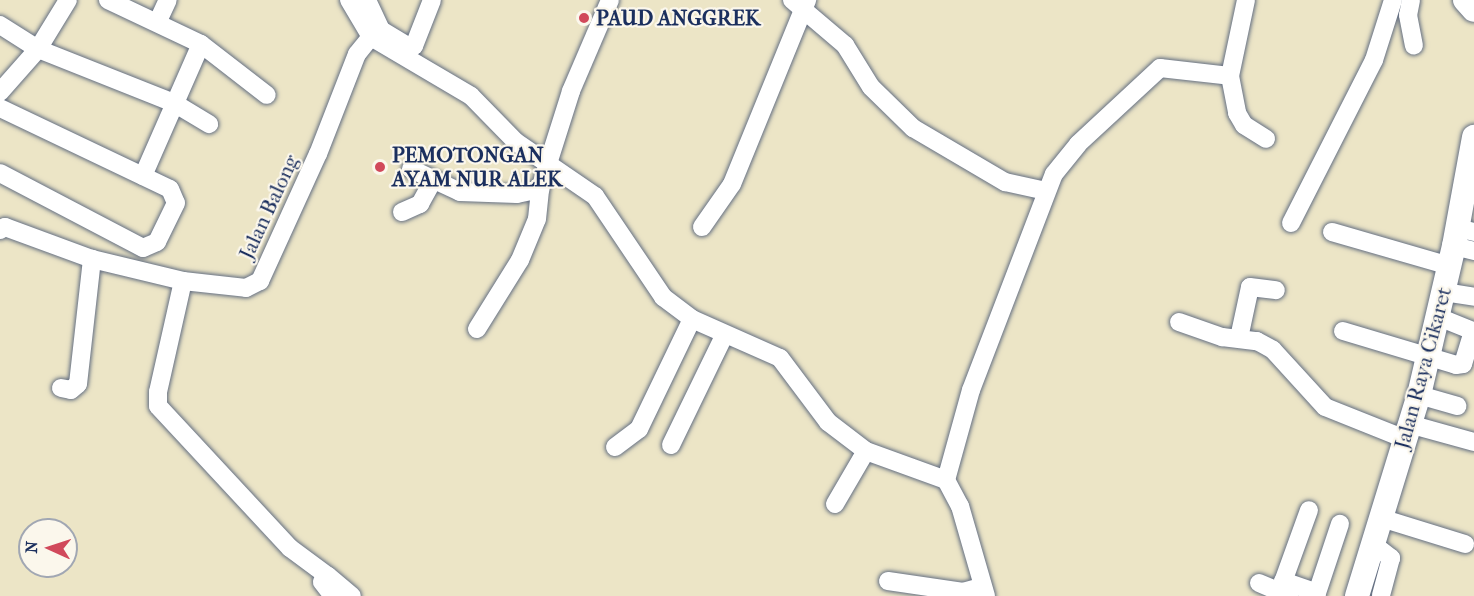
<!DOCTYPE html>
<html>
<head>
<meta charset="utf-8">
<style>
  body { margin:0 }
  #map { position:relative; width:1474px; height:596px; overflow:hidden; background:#ece5c6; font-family:"IM FELL French Canon",serif }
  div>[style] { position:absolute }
  .roads { filter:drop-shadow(0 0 2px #646f82) drop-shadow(0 0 2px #646f82) }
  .minor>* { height:18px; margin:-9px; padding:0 9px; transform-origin:9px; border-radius:9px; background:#fff }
  .major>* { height:24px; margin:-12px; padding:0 12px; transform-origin:12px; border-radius:12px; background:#fff }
  .dots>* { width:16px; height:16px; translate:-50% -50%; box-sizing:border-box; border:3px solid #fbf7ec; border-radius:50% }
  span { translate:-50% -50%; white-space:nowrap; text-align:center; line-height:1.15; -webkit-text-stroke:4.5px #fbf7ec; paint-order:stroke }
  .poi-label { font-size:21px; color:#1b2f5e; font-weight:700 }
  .left { translate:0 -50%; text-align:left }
  .street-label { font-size:21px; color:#1b2f5e }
  .north { position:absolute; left:18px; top:518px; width:60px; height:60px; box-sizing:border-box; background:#fbf7ec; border:2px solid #a1a7b3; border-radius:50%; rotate:273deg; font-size:16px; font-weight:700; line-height:24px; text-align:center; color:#1b2f5e }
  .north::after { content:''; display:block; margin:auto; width:21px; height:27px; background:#d1495b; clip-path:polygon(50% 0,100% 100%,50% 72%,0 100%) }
</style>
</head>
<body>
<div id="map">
  <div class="roads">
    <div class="minor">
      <div style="left:108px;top:0;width:103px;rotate:25.3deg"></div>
      <div style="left:201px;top:44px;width:83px;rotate:37.7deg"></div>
      <div style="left:349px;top:0;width:43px;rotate:59.3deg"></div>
      <div style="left:371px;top:37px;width:116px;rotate:30.5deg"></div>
      <div style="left:471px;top:96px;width:64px;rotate:45.6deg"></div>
      <div style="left:516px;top:142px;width:96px;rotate:34.4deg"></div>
      <div style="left:595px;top:196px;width:122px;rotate:56deg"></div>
      <div style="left:663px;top:297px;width:36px;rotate:37deg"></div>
      <div style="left:692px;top:319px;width:96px;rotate:23.9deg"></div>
      <div style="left:780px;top:358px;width:80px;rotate:53.1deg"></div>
      <div style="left:828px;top:422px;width:48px;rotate:37.3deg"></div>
      <div style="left:866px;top:451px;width:85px;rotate:19.9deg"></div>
      <div style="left:367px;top:0;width:33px;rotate:65deg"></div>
      <div style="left:381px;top:30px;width:31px;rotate:31deg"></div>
      <div style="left:408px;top:46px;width:6px"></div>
      <div style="left:414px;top:46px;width:49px;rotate:-68.6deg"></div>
      <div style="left:792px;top:0;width:70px;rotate:40.3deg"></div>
      <div style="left:845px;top:45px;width:49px;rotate:58.2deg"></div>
      <div style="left:871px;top:87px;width:59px;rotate:44.3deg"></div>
      <div style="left:913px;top:128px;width:107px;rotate:30.4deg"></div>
      <div style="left:1005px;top:182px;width:42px;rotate:12.4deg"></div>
      <div style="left:1246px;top:0;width:78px;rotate:101.9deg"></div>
      <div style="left:1230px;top:76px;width:38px;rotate:79deg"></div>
      <div style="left:1237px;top:113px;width:14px;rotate:60deg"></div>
      <div style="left:1244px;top:125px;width:26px;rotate:32deg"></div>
      <div style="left:1411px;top:0;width:15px;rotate:101deg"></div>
      <div style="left:1408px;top:15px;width:31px;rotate:79deg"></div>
      <div style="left:158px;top:21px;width:23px;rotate:-65deg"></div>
      <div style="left:0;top:25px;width:45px;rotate:32.3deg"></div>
      <div style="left:38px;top:49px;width:146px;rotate:21.7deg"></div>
      <div style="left:174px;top:103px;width:41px;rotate:31deg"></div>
      <div style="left:0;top:92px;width:57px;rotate:-48.5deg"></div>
      <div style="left:38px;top:49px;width:57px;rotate:-58.5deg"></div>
      <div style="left:0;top:108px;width:188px;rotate:25.5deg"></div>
      <div style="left:170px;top:189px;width:15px;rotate:67deg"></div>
      <div style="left:176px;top:203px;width:43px;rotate:116deg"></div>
      <div style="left:157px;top:242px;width:15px;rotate:157deg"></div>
      <div style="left:143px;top:248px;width:161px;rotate:-152.3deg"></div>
      <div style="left:411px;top:169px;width:54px;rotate:25.1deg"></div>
      <div style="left:460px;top:192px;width:57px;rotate:2deg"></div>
      <div style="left:517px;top:194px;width:24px;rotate:-12deg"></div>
      <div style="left:540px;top:189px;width:103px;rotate:-72.4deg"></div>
      <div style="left:571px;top:91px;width:99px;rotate:-66.8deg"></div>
      <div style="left:143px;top:176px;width:144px;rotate:-66.3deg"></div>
      <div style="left:402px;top:212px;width:20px;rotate:-24deg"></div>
      <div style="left:420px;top:204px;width:26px;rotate:-61deg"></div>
      <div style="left:1291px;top:223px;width:183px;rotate:-63deg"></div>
      <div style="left:1374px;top:60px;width:63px;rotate:-72.4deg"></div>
      <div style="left:702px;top:227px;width:52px;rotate:-55.1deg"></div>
      <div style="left:732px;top:184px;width:199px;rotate:-67.8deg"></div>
      <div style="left:1458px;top:228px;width:16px;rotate:14deg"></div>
      <div style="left:0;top:230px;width:6px;rotate:-31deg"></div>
      <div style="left:5px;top:227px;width:93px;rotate:20.2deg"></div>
      <div style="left:92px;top:259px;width:94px;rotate:13.6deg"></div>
      <div style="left:183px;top:281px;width:63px;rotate:6.3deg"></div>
      <div style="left:246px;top:288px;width:16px;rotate:-27deg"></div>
      <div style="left:260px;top:281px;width:140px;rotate:-65.5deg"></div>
      <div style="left:318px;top:154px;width:107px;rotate:-68.7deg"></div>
      <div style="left:357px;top:54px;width:22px;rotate:-51deg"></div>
      <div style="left:1332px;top:232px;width:123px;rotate:16.1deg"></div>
      <div style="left:1454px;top:246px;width:21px;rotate:14deg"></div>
      <div style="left:183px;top:281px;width:114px;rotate:102.7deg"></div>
      <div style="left:158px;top:392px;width:14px;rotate:90deg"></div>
      <div style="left:158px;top:406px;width:194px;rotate:47.1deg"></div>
      <div style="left:290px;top:548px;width:47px;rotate:36.4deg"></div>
      <div style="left:328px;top:576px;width:8px;rotate:135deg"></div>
      <div style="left:322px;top:582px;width:18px;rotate:52deg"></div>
      <div style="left:1444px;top:292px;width:30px;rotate:9deg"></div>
      <div style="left:1179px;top:322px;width:46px;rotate:19.2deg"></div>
      <div style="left:1222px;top:337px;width:35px;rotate:7deg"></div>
      <div style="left:1257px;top:341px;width:18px;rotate:29deg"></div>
      <div style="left:1273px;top:350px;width:77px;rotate:47.6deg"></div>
      <div style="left:1325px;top:407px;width:86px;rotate:21.8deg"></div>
      <div style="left:477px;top:329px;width:81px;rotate:-58.1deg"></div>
      <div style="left:520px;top:260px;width:44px;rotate:-67.5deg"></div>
      <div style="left:537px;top:219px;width:30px;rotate:-84deg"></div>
      <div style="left:1343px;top:331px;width:118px;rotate:16.7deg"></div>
      <div style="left:1456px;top:365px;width:7px;rotate:-8deg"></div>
      <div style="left:1463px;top:364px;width:34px;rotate:-73deg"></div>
      <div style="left:1473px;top:331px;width:38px;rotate:-158deg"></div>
      <div style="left:1239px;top:338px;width:52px;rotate:-77.8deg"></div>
      <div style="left:1250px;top:287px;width:26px;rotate:7deg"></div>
      <div style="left:61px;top:388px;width:10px;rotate:11deg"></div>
      <div style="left:71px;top:390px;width:9px;rotate:-41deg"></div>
      <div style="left:78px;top:384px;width:126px;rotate:-83.6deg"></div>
      <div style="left:1419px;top:395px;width:40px;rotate:16deg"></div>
      <div style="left:1409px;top:424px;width:67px;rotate:15.5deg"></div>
      <div style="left:671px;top:445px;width:123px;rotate:-64.1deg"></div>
      <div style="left:615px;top:447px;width:30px;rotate:-37deg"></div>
      <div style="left:639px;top:429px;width:122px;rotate:-64.3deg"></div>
      <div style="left:946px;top:480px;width:93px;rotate:-74.5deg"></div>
      <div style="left:971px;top:390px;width:231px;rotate:-69deg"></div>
      <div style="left:1054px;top:174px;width:38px;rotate:-51deg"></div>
      <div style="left:1078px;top:144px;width:112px;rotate:-42.8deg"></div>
      <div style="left:1160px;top:68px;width:70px;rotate:6.5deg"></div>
      <div style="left:946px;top:480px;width:30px;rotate:62deg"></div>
      <div style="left:960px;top:506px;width:94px;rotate:73.9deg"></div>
      <div style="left:835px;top:504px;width:61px;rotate:-59.7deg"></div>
      <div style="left:1381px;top:518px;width:88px;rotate:17.2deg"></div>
      <div style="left:1373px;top:544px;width:23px;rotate:38deg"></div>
      <div style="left:1391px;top:558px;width:39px;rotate:105deg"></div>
      <div style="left:328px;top:576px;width:31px;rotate:40deg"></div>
      <div style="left:888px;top:581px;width:76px;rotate:8.3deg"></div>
      <div style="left:963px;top:592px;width:18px;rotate:-16deg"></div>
      <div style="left:1283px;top:581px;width:36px;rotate:19deg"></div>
      <div style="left:1259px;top:583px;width:33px;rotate:23deg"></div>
      <div style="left:1279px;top:593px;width:88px;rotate:-70.1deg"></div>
      <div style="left:1316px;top:596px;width:76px;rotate:-71.6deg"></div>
    </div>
    <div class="major">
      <div style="left:1465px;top:0;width:13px;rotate:48deg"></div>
      <div style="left:1357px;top:596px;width:210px;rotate:-72.9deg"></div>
      <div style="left:1419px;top:395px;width:153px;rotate:-76.8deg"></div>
      <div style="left:1454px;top:246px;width:111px;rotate:-79.6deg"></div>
    </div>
  </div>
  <div class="dots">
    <div style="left:584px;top:18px;background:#d1495b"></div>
    <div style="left:380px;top:167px;background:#d1495b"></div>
  </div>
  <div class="poi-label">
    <span class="left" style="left:596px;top:18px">PAUD ANGGREK</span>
    <span class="left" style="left:392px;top:167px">PEMOTONGAN<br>AYAM NUR ALEK</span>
  </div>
  <div class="street-label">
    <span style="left:269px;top:207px;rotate:-65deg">Jalan Balong</span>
    <span style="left:1423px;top:368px;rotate:-75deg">Jalan Raya Cikaret</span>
  </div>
  <div class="north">N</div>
</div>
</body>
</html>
